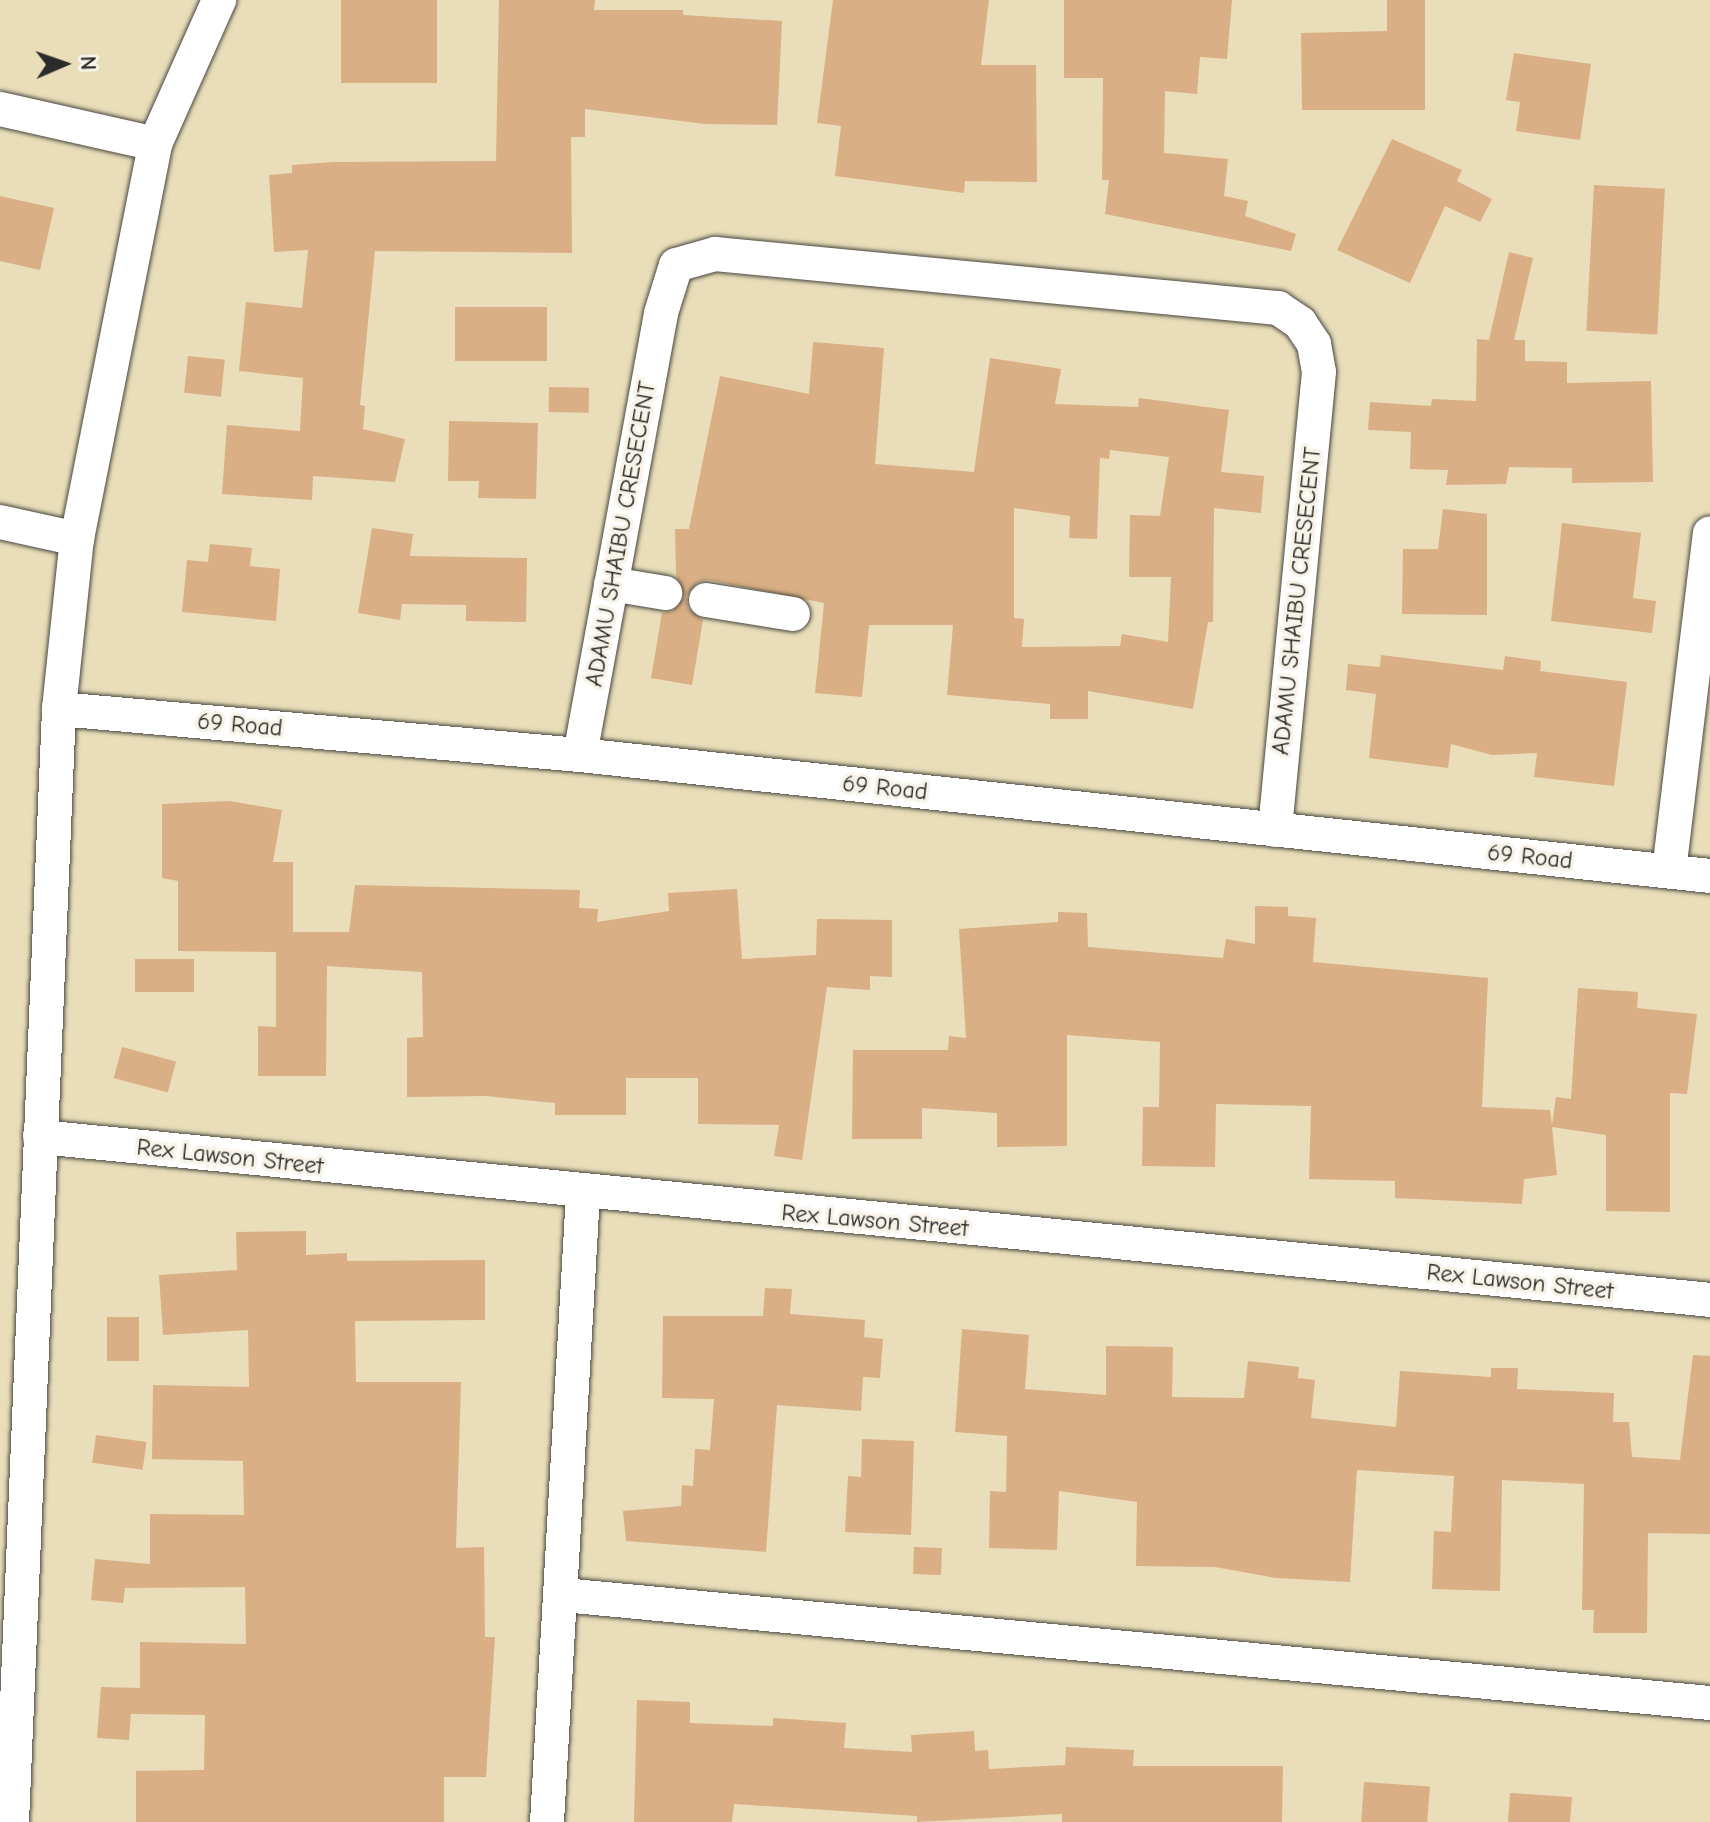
<!DOCTYPE html>
<html>
<head>
<meta charset="utf-8">
<style>
  body { margin:0 }
  #map { position:relative; width:1710px; height:1822px; overflow:hidden; background:#e9deb9; font-family:"Comic Neue",sans-serif }
  div>[style] { position:absolute }
  .building>* { inset:0; background:#daaf85; transform-origin:0 0 }
  .roads { filter:drop-shadow(0 0 2px #484640) drop-shadow(0 0 2px #484640) }
  .minor>* { height:34px; margin:-17px; padding:0 17px; transform-origin:17px; border-radius:17px; background:#fff }
  span { translate:-50% -50%; white-space:nowrap; text-align:center; line-height:1.15; -webkit-text-stroke:7px #f7f3e8; paint-order:stroke }
  .street-label { font-size:24px; color:#2b2b2b }
  .north { position:absolute; left:24px; top:24px; width:80px; height:80px; -webkit-text-stroke:6px #f7f3e8; paint-order:stroke; rotate:88deg; font-size:22px; font-weight:700; line-height:32px; text-align:center; color:#2b2b2b }
  .north::after { content:''; display:block; margin:auto; width:28px; height:36px; background:#2b2b2b; clip-path:polygon(50% 0,100% 100%,50% 72%,0 100%) }
</style>
</head>
<body>
<div id="map">
  <div class="building">
    <div style="left:341px;top:0;width:96px;height:83px"></div>
    <div style="clip-path:polygon(499px 0,595px 0,594px 10px,683px 10px,683px 15px,782px 21px,777px 125px,705px 124px,585px 109px,585px 137px,571px 137px,572px 253px,375px 251px,360px 405px,365px 406px,363px 429px,405px 439px,395px 482px,313px 476px,312px 500px,222px 494px,227px 425px,300px 431px,303px 378px,239px 371px,246px 302px,302px 308px,308px 250px,274px 252px,269px 175px,292px 173px,292px 165px,334px 162px,496px 161px)"></div>
    <div style="clip-path:polygon(833px 0,989px 0,981px 65px,1036px 65px,1037px 182px,965px 181px,964px 193px,835px 176px,841px 126px,817px 123px)"></div>
    <div style="clip-path:polygon(1064px 0,1232px 0,1227px 59px,1200px 57px,1197px 94px,1165px 91px,1164px 153px,1228px 159px,1224px 196px,1248px 201px,1245px 216px,1296px 234px,1291px 251px,1105px 214px,1109px 180px,1102px 180px,1103px 78px,1064px 78px)"></div>
    <div style="clip-path:polygon(1387px 0,1425px 0,1425px 110px,1302px 110px,1301px 33px,1387px 31px)"></div>
    <div style="clip-path:polygon(1514px 53px,1591px 64px,1580px 140px,1516px 131px,1520px 102px,1506px 100px)"></div>
    <div style="clip-path:polygon(1392px 139px,1462px 170px,1457px 181px,1492px 199px,1480px 222px,1445px 206px,1410px 283px,1337px 250px)"></div>
    <div style="left:1594px;top:185px;width:71px;height:146px;rotate:3deg"></div>
    <div style="clip-path:polygon(0 196px,54px 208px,40px 270px,0 261px)"></div>
    <div style="clip-path:polygon(1509px 252px,1533px 258px,1514px 340px,1525px 340px,1525px 361px,1567px 362px,1567px 383px,1651px 381px,1653px 482px,1572px 483px,1572px 468px,1509px 467px,1506px 484px,1446px 485px,1448px 470px,1410px 469px,1411px 432px,1368px 430px,1370px 402px,1431px 406px,1432px 399px,1476px 401px,1477px 339px,1489px 340px)"></div>
    <div style="left:455px;top:307px;width:92px;height:54px"></div>
    <div style="clip-path:polygon(evenodd,813px 342px,884px 348px,875px 464px,974px 472px,990px 358px,1061px 369px,1055px 404px,1138px 407px,1139px 398px,1229px 410px,1221px 472px,1264px 476px,1261px 513px,1214px 508px,1213px 622px,1208px 622px,1193px 709px,1088px 691px,1088px 719px,1050px 719px,1050px 704px,947px 695px,953px 625px,869px 625px,862px 697px,815px 693px,824px 603px,709px 580px,698px 582px,686px 596px,688px 608px,703px 620px,692px 685px,651px 678px,662px 613px,673px 611px,684px 597px,676px 576px,675px 529px,689px 529px,720px 376px,809px 394px,813px 342px,1110px 450px,1169px 457px,1160px 516px,1130px 515px,1129px 577px,1171px 577px,1168px 642px,1122px 634px,1120px 646px,1022px 647px,1024px 619px,1014px 618px,1014px 508px,1070px 516px,1069px 538px,1097px 539px,1100px 458px,1109px 459px,1110px 450px)"></div>
    <div style="left:188px;top:356px;width:37px;height:37px;rotate:6deg"></div>
    <div style="left:549px;top:387px;width:40px;height:25px;rotate:1deg"></div>
    <div style="clip-path:polygon(449px 421px,538px 423px,536px 499px,478px 498px,479px 481px,448px 481px)"></div>
    <div style="clip-path:polygon(1443px 509px,1487px 514px,1487px 615px,1402px 614px,1403px 549px,1438px 549px)"></div>
    <div style="clip-path:polygon(1562px 523px,1641px 533px,1633px 598px,1656px 601px,1652px 633px,1551px 621px)"></div>
    <div style="clip-path:polygon(372px 528px,413px 534px,410px 556px,527px 558px,526px 622px,466px 621px,466px 605px,402px 604px,400px 620px,358px 613px)"></div>
    <div style="clip-path:polygon(210px 544px,252px 548px,250px 566px,280px 569px,276px 621px,182px 612px,187px 560px,208px 562px)"></div>
    <div style="clip-path:polygon(1381px 655px,1503px 670px,1505px 656px,1541px 661px,1540px 671px,1627px 682px,1614px 786px,1534px 777px,1537px 753px,1492px 755px,1451px 744px,1448px 768px,1369px 758px,1376px 694px,1346px 690px,1348px 664px,1380px 667px)"></div>
    <div style="clip-path:polygon(229px 801px,282px 810px,273px 862px,293px 862px,293px 932px,349px 932px,355px 885px,580px 890px,579px 908px,598px 909px,597px 922px,669px 911px,668px 893px,737px 889px,742px 959px,816px 955px,817px 919px,892px 920px,892px 977px,870px 976px,870px 990px,827px 987px,802px 1160px,774px 1156px,779px 1125px,698px 1124px,698px 1078px,626px 1078px,626px 1115px,555px 1115px,555px 1103px,486px 1096px,407px 1097px,407px 1038px,423px 1037px,422px 972px,327px 966px,326px 1076px,258px 1076px,258px 1026px,276px 1027px,276px 952px,178px 951px,178px 881px,162px 878px,162px 804px)"></div>
    <div style="clip-path:polygon(1255px 906px,1288px 907px,1288px 916px,1316px 918px,1313px 962px,1488px 978px,1482px 1107px,1550px 1110px,1552px 1125px,1556px 1097px,1571px 1099px,1578px 988px,1638px 992px,1637px 1008px,1697px 1014px,1687px 1094px,1670px 1093px,1670px 1212px,1606px 1211px,1606px 1135px,1552px 1127px,1557px 1175px,1524px 1179px,1522px 1204px,1395px 1198px,1395px 1181px,1309px 1179px,1311px 1106px,1216px 1104px,1215px 1167px,1142px 1166px,1143px 1107px,1159px 1107px,1160px 1042px,1067px 1035px,1067px 1146px,997px 1147px,997px 1113px,922px 1108px,922px 1139px,852px 1139px,853px 1050px,948px 1050px,949px 1036px,966px 1038px,959px 929px,1058px 922px,1058px 912px,1087px 913px,1088px 947px,1223px 958px,1226px 939px,1255px 944px)"></div>
    <div style="left:135px;top:959px;width:59px;height:33px"></div>
    <div style="left:122px;top:1047px;width:56px;height:32px;rotate:15deg"></div>
    <div style="clip-path:polygon(306px 1231px,306px 1255px,347px 1253px,347px 1261px,485px 1260px,485px 1320px,355px 1321px,356px 1382px,461px 1382px,456px 1548px,484px 1547px,485px 1637px,495px 1637px,486px 1777px,444px 1777px,444px 1822px,136px 1822px,136px 1771px,204px 1770px,205px 1715px,131px 1714px,129px 1740px,97px 1738px,101px 1687px,140px 1688px,140px 1642px,246px 1644px,245px 1587px,125px 1588px,123px 1603px,91px 1600px,95px 1559px,150px 1564px,150px 1514px,244px 1515px,243px 1461px,152px 1459px,153px 1385px,249px 1387px,248px 1330px,163px 1335px,159px 1275px,237px 1270px,236px 1232px)"></div>
    <div style="clip-path:polygon(765px 1288px,792px 1289px,790px 1314px,865px 1320px,864px 1337px,883px 1339px,880px 1378px,863px 1377px,861px 1411px,777px 1405px,766px 1552px,626px 1541px,623px 1511px,681px 1506px,682px 1485px,693px 1486px,695px 1449px,710px 1450px,714px 1399px,662px 1398px,663px 1316px,763px 1316px)"></div>
    <div style="left:139px;top:1317px;width:44px;height:32px;rotate:90deg"></div>
    <div style="clip-path:polygon(962px 1329px,1029px 1335px,1025px 1389px,1106px 1395px,1106px 1346px,1173px 1347px,1172px 1397px,1244px 1398px,1248px 1361px,1299px 1367px,1298px 1378px,1315px 1380px,1311px 1418px,1396px 1427px,1400px 1371px,1491px 1377px,1491px 1368px,1518px 1368px,1517px 1389px,1614px 1393px,1613px 1422px,1629px 1422px,1632px 1457px,1680px 1460px,1693px 1355px,1710px 1356px,1710px 1534px,1648px 1533px,1647px 1633px,1593px 1633px,1594px 1610px,1582px 1610px,1584px 1484px,1502px 1480px,1500px 1591px,1432px 1589px,1434px 1531px,1451px 1532px,1454px 1476px,1357px 1470px,1350px 1582px,1276px 1578px,1215px 1567px,1136px 1566px,1137px 1502px,1059px 1491px,1057px 1550px,989px 1548px,990px 1491px,1006px 1492px,1007px 1436px,955px 1432px)"></div>
    <div style="left:96px;top:1435px;width:51px;height:28px;rotate:8deg"></div>
    <div style="clip-path:polygon(862px 1439px,914px 1441px,911px 1535px,845px 1532px,848px 1476px,861px 1477px)"></div>
    <div style="left:914px;top:1547px;width:28px;height:27px;rotate:2deg"></div>
    <div style="clip-path:polygon(637px 1700px,690px 1702px,690px 1723px,773px 1726px,773px 1718px,846px 1723px,844px 1748px,912px 1752px,911px 1735px,974px 1731px,975px 1751px,988px 1750px,989px 1769px,1065px 1765px,1066px 1747px,1134px 1750px,1133px 1766px,1283px 1766px,1282px 1822px,1062px 1822px,1062px 1814px,917px 1822px,917px 1816px,734px 1804px,732px 1822px,634px 1822px)"></div>
    <div style="left:1364px;top:1782px;width:66px;height:40px;rotate:4deg"></div>
    <div style="clip-path:polygon(1510px 1793px,1572px 1797px,1570px 1822px,1508px 1822px)"></div>
  </div>
  <div class="roads">
    <div class="minor">
      <div style="left:0;top:109px;width:159px;rotate:12.7deg"></div>
      <div style="left:0;top:522px;width:79px;rotate:12.4deg"></div>
      <div style="left:611px;top:584px;width:55px;rotate:9.5deg"></div>
      <div style="left:706px;top:600px;width:88px;rotate:9.1deg"></div>
      <div style="left:59px;top:709px;width:523px;rotate:5.05deg"></div>
      <div style="left:580px;top:755px;width:1136px;rotate:6.11deg"></div>
      <div style="left:580px;top:755px;width:449px;rotate:-79.6deg"></div>
      <div style="left:661px;top:313px;width:50px;rotate:-72.6deg"></div>
      <div style="left:676px;top:265px;width:41px;rotate:-15.8deg"></div>
      <div style="left:715px;top:254px;width:566px;rotate:5.48deg"></div>
      <div style="left:1278px;top:308px;width:27px;rotate:34deg"></div>
      <div style="left:1300px;top:323px;width:25px;rotate:56deg"></div>
      <div style="left:1314px;top:344px;width:28px;rotate:80deg"></div>
      <div style="left:1319px;top:372px;width:460px;rotate:95.5deg"></div>
      <div style="left:1669px;top:871px;width:340px;rotate:-83.1deg"></div>
      <div style="left:40px;top:1137px;width:1678px;rotate:5.57deg"></div>
      <div style="left:563px;top:1595px;width:1152px;rotate:5.38deg"></div>
      <div style="left:12px;top:1822px;width:1114px;rotate:-87.58deg"></div>
      <div style="left:59px;top:709px;width:171px;rotate:-84deg"></div>
      <div style="left:77px;top:539px;width:403px;rotate:-78.8deg"></div>
      <div style="left:155px;top:144px;width:158px;rotate:-66deg"></div>
      <div style="left:547px;top:1822px;width:629px;rotate:-86.72deg"></div>
    </div>
  </div>
  <div class="street-label">
    <span style="left:621px;top:534px;rotate:-80deg">ADAMU SHAIBU CRESECENT</span>
    <span style="left:1297px;top:601px;rotate:-84deg">ADAMU SHAIBU CRESECENT</span>
    <span style="left:240px;top:725px;rotate:5deg">69 Road</span>
    <span style="left:885px;top:788px;rotate:6deg">69 Road</span>
    <span style="left:1530px;top:857px;rotate:6deg">69 Road</span>
    <span style="left:230px;top:1157px;rotate:6deg">Rex Lawson Street</span>
    <span style="left:875px;top:1221px;rotate:5deg">Rex Lawson Street</span>
    <span style="left:1520px;top:1282px;rotate:6deg">Rex Lawson Street</span>
  </div>
  <div class="north">N</div>
</div>
</body>
</html>
